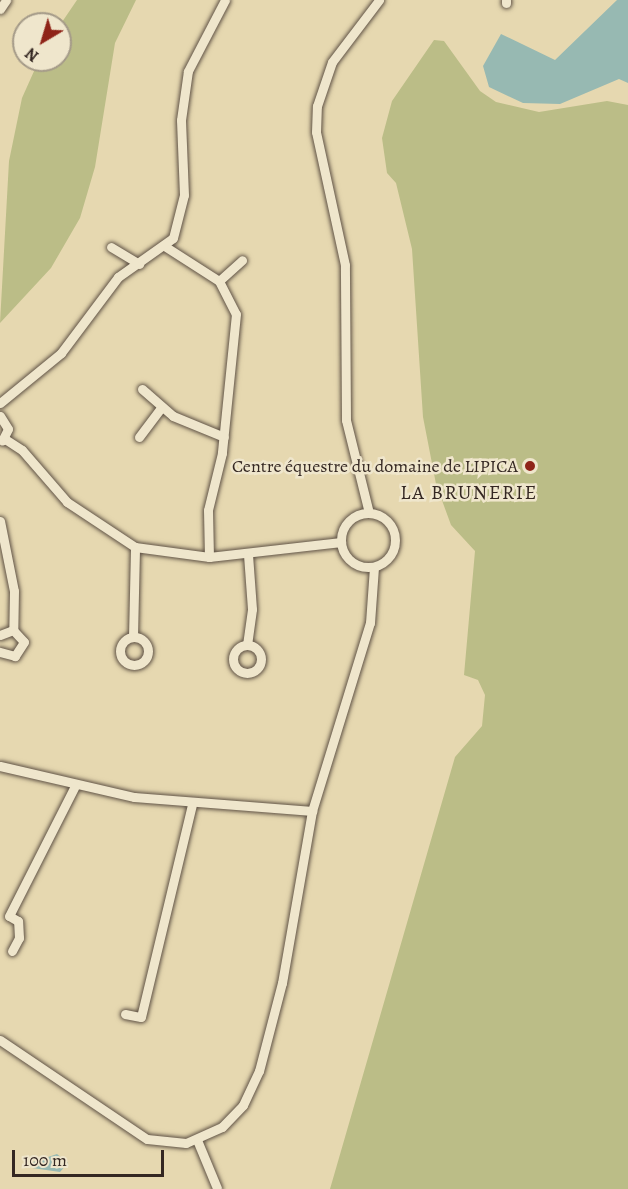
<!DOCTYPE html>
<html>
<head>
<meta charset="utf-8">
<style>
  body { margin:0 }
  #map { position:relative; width:628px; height:1189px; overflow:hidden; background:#e6d8b0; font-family:Alegreya,serif }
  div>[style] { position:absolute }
  .green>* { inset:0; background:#bbbd87 }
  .water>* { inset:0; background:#97b9b2 }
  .roads { filter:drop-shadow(0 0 2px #605346) drop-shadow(0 0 2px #605346) }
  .minor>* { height:9px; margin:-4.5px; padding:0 4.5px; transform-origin:4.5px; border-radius:4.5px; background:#efe6cc }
  .minor>.ring { margin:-4.5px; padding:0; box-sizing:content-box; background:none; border:9px solid #efe6cc; border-radius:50% }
  .dots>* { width:16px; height:16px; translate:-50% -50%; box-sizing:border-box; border:3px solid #efe6cc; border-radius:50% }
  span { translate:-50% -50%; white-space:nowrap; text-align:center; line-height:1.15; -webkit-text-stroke:5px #efe6cc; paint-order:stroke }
  .poi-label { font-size:18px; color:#342722 }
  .right { translate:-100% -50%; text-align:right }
  .neighbourhood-label { font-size:20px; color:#342722; letter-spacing:1.5px }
  .north { position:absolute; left:12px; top:12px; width:60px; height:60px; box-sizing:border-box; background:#efe6cc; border:2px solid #a49a88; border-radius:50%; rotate:218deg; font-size:16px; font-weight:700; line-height:24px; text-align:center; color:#342722 }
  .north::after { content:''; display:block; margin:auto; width:21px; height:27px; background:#8f2418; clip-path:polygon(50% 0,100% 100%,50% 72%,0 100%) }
  .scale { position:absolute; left:12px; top:1150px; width:152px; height:27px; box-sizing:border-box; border:3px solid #342722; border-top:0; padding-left:8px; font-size:18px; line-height:21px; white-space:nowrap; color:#342722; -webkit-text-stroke:4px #efe6cc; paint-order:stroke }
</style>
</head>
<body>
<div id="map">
  <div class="green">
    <div style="clip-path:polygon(77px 0,136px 0,115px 43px,95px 167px,80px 218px,51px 268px,0 323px,9px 161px,22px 98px,39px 60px,60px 60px,60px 25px)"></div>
    <div style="clip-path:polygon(434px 40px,444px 41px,480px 91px,496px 102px,539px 112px,607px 101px,628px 105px,628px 1189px,330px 1189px,455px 757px,482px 726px,485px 695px,478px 680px,464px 675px,475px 551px,451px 525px,436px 484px,423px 417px,412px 249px,396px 183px,387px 173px,382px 138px,392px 101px)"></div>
  </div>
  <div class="water">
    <div style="clip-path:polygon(617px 0,628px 0,628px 83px,619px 79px,560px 104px,523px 103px,489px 87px,483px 66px,501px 34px,555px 60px)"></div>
    <div style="clip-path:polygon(57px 1154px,68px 1163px,60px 1172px,32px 1168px,33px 1162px)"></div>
  </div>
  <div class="roads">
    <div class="minor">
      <div style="left:506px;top:0;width:3px;rotate:90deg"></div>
      <div style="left:0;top:9px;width:11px;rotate:-56deg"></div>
      <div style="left:111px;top:247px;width:33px;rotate:31deg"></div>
      <div style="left:166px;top:247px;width:63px;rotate:32.7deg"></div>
      <div style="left:219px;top:281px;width:37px;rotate:63deg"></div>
      <div style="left:236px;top:314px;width:140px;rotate:95.8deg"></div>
      <div style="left:222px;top:453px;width:59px;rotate:103.8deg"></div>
      <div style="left:208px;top:510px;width:47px;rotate:88.8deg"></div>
      <div style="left:219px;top:281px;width:31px;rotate:-42deg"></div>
      <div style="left:142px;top:389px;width:41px;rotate:41.1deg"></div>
      <div style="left:173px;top:416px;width:55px;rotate:22.4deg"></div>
      <div style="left:0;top:403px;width:79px;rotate:-39.3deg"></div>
      <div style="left:61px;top:353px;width:95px;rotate:-53.1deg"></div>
      <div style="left:118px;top:277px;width:67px;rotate:-35.3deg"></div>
      <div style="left:173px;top:238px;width:44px;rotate:-75.7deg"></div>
      <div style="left:184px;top:195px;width:75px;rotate:-92.3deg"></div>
      <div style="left:181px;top:120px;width:49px;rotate:-81.9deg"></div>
      <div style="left:188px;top:71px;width:80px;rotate:-62.5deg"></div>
      <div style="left:0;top:416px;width:15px;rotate:58deg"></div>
      <div style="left:8px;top:429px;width:13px;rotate:117deg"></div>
      <div style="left:139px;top:437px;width:36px;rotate:-53deg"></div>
      <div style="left:5px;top:439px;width:20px;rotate:33deg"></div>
      <div style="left:22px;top:450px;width:69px;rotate:49.1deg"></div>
      <div style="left:67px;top:502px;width:82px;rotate:33.5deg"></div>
      <div style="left:135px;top:547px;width:75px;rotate:7.7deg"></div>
      <div style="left:209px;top:557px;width:133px;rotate:-6.5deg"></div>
      <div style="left:369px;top:513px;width:96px;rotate:-103.9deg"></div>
      <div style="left:346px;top:420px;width:155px;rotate:-90.4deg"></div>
      <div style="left:345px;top:265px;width:136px;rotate:-102.3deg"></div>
      <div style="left:316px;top:132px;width:26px;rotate:-88deg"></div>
      <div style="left:317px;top:106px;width:46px;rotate:-71.2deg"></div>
      <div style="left:332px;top:62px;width:78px;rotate:-52.8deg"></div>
      <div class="ring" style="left:341px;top:513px;width:45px;height:45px"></div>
      <div style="left:0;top:521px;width:71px;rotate:78.7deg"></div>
      <div style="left:14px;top:591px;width:39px;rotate:91deg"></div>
      <div style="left:0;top:635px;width:14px;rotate:-21deg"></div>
      <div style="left:13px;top:630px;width:16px;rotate:47deg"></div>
      <div style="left:24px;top:642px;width:17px;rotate:123deg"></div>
      <div style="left:15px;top:656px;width:16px;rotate:-165deg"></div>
      <div style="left:133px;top:637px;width:90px;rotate:-88.7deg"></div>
      <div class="ring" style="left:120px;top:637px;width:19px;height:19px"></div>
      <div style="left:247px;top:645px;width:36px;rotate:-82deg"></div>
      <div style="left:252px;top:609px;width:54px;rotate:-94.2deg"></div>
      <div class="ring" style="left:233px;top:645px;width:19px;height:19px"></div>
      <div style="left:0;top:766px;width:138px;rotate:13deg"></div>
      <div style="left:134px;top:797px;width:179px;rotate:4.5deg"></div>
      <div style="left:312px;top:811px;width:197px;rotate:-72.9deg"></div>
      <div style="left:370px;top:623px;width:56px;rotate:-85.9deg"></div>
      <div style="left:12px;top:951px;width:15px;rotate:-62deg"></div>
      <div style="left:19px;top:938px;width:17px;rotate:-93deg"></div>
      <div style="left:18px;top:921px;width:10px;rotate:-151deg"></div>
      <div style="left:9px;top:916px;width:146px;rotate:-63.1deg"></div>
      <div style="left:125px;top:1014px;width:16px;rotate:11deg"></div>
      <div style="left:141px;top:1017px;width:219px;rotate:-76.5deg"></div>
      <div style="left:0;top:1040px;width:177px;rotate:34deg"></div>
      <div style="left:147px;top:1139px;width:39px;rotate:6deg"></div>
      <div style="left:186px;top:1143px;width:39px;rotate:-24deg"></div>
      <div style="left:222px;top:1127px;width:30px;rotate:-46deg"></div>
      <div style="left:243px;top:1105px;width:38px;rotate:-65deg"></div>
      <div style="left:259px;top:1071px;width:91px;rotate:-75.4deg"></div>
      <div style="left:282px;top:983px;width:175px;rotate:-80.1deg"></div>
      <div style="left:197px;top:1140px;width:52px;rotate:67.4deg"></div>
    </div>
  </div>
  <div class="dots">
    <div style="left:530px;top:466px;background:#8f2418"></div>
  </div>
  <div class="poi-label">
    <span class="right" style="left:518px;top:466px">Centre équestre du domaine de LIPICA</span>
  </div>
  <div class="neighbourhood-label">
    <span style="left:469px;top:492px">LA BRUNERIE</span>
  </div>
  <div class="north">N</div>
  <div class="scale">100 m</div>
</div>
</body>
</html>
